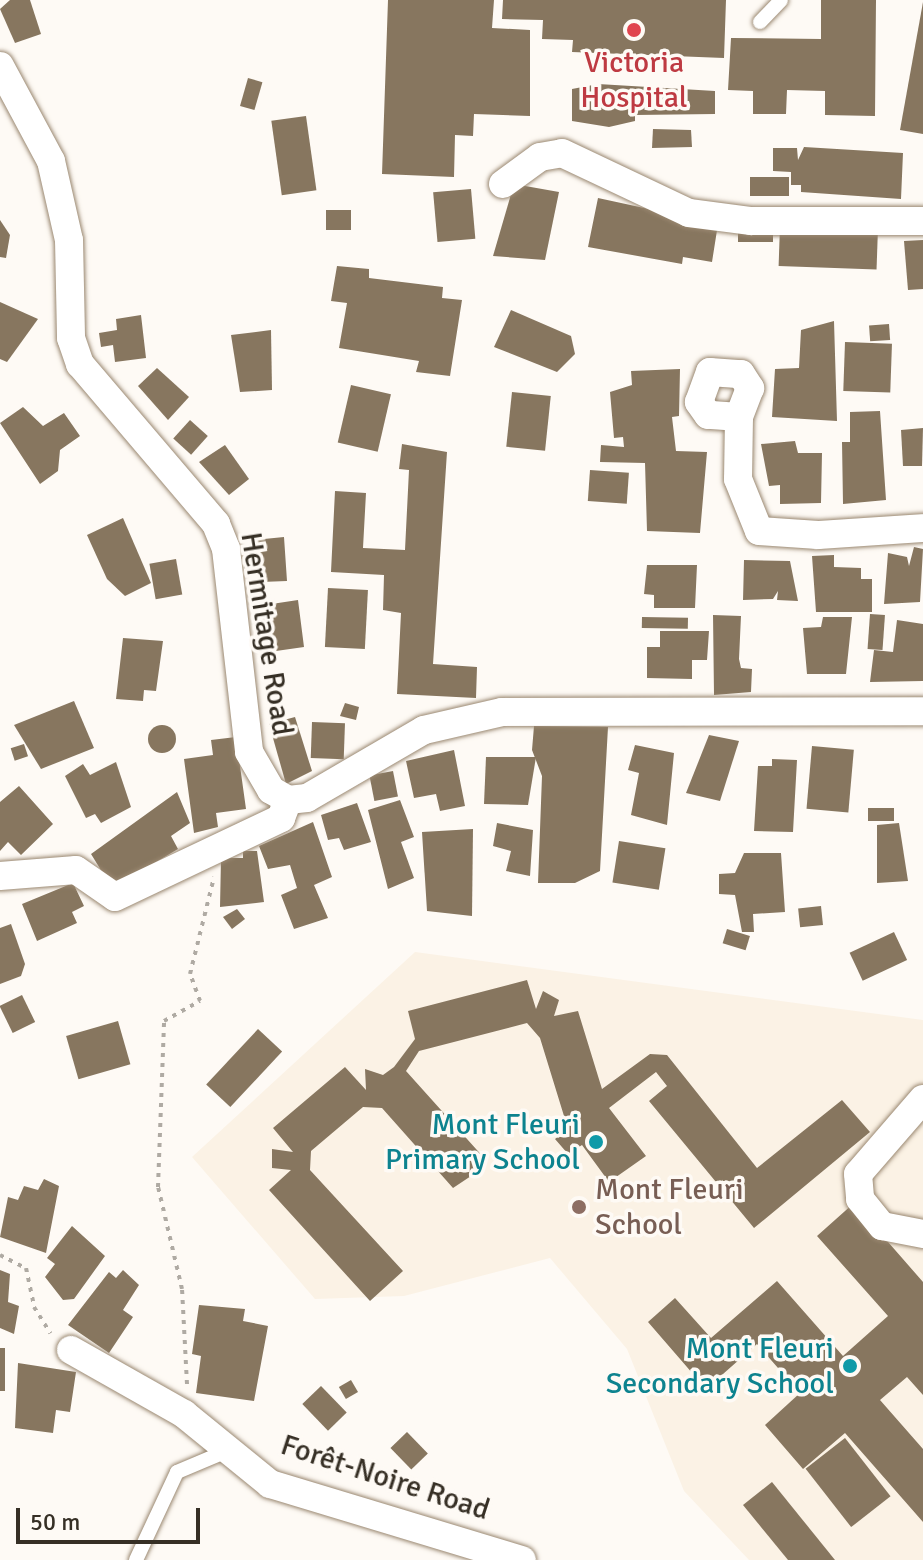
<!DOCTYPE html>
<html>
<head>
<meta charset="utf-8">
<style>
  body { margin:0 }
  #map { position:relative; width:923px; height:1560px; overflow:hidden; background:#fefaf5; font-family:Signika,sans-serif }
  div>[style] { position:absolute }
  .built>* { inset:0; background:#fbf2e5 }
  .building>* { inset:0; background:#87765f; transform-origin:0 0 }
  .round { border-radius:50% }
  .path>* { height:4px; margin-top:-2px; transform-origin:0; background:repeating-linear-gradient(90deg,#afaaa3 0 4px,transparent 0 10px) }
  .roads { filter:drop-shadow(0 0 2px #9a8871) drop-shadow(0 0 2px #9a8871) }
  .service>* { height:14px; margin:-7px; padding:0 7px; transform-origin:7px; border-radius:7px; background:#fff }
  .minor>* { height:28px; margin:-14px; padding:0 14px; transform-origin:14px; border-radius:14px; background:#fff }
  .dots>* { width:22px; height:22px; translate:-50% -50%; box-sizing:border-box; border:4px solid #fefaf5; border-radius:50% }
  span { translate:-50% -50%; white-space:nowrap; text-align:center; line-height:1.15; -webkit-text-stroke:7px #fefaf5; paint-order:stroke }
  .health-label { font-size:30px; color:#be3a42 }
  .street-label { font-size:30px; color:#362f25 }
  .culture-label { font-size:30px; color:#0d838f }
  .right { translate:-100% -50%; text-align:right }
  .education-label { font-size:30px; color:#785e54 }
  .left { translate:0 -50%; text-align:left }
  .scale { position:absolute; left:16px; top:1508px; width:184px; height:36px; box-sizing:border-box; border:4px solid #362f25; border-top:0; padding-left:10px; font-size:24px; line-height:28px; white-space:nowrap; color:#362f25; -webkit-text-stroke:6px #fefaf5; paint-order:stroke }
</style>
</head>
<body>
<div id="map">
  <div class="built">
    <div style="clip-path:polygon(415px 952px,923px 1020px,923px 1560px,749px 1560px,684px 1491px,627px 1349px,550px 1258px,404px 1296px,315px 1299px,192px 1157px)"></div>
  </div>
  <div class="building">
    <div style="clip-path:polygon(10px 0,30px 0,41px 34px,15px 43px,0 9px)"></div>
    <div style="clip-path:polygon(388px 0,494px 0,492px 28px,530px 30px,530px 116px,474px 114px,473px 136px,455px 135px,454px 177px,382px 174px)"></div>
    <div style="clip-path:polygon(503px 0,726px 0,724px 58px,572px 52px,573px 40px,542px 39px,543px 20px,502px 19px)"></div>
    <div style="clip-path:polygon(821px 0,876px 0,875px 116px,825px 115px,825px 91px,787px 90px,786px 114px,753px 114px,753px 91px,728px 90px,731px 38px,821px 39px)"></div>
    <div style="clip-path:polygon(923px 2px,923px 134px,900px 130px)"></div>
    <div style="left:248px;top:78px;width:15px;height:29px;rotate:16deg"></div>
    <div style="clip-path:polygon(598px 84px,715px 91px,715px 114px,635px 115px,635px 121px,609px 127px,572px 121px,572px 89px)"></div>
    <div style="left:306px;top:116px;width:75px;height:35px;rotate:82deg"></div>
    <div style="clip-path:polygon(691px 130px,692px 147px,652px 148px,653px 129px)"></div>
    <div style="clip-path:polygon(804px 147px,903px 153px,901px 199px,801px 192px,801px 185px,791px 185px,791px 172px,773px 171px,773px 148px,797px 148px,798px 160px)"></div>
    <div style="left:750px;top:177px;width:39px;height:19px"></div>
    <div style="clip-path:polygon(514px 184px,559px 192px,545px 260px,493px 256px)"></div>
    <div style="left:471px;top:189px;width:50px;height:38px;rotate:85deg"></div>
    <div style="clip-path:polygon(598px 198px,718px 224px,712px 262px,683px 257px,682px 264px,588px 247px)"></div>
    <div style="left:351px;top:210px;width:20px;height:25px;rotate:90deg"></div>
    <div style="clip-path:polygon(0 220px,10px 235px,6px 258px,0 257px)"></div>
    <div style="left:773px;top:224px;width:18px;height:35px;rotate:90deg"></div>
    <div style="left:780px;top:226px;width:98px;height:40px;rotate:2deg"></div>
    <div style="clip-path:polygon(923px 240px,923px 289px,908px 290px,904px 241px)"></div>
    <div style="clip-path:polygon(337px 266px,369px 269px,369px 278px,443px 287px,442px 298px,462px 300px,450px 376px,416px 372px,419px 361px,339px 348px,347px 303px,331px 301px)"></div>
    <div style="clip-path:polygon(0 302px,38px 319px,7px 362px,0 359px)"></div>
    <div style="clip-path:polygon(511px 310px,571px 336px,575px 354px,557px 372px,494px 347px)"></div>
    <div style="clip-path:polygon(141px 315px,146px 358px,115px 362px,113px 345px,101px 347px,99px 333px,117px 330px,116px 319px)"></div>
    <div style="clip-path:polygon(834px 321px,837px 421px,772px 417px,775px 369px,799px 368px,801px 330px)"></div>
    <div style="left:889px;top:324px;width:16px;height:20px;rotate:86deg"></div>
    <div style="clip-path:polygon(271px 330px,272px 390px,240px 392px,231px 335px)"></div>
    <div style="left:845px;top:342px;width:47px;height:49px;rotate:2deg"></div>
    <div style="clip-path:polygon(157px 368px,189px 397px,168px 420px,138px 386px)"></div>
    <div style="clip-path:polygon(680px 369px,679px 416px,672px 417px,676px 451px,707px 452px,700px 533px,647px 531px,645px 463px,600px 462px,601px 445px,624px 447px,623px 437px,614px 438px,610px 392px,632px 385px,631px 371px)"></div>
    <div style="left:351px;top:385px;width:41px;height:59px;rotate:13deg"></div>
    <div style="left:512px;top:392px;width:39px;height:55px;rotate:6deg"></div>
    <div style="clip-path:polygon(23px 407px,43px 426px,64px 413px,80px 436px,60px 450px,58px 471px,40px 484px,0 423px)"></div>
    <div style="clip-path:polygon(880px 411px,886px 500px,843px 504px,842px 442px,850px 442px,850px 412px)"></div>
    <div style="left:190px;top:420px;width:24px;height:25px;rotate:42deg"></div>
    <div style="clip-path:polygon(923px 428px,922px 466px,903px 466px,901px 430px)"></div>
    <div style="clip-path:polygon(795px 441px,798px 453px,822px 453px,821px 503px,780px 504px,780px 485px,769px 486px,761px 444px)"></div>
    <div style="clip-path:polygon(402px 444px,447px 452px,433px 664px,477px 667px,476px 698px,397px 694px,401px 613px,383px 610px,384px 575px,331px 572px,335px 491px,366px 493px,363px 548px,405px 550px,409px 470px,399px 469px)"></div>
    <div style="clip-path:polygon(225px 445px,249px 479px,229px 495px,199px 462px)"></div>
    <div style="left:590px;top:470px;width:39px;height:31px;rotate:4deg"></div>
    <div style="clip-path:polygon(123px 518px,151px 583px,125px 596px,107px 579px,87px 535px)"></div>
    <div style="clip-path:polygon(284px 537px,287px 581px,261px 582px,260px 570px,245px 571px,242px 558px,255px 556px,254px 540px)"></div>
    <div style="clip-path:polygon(914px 547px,923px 549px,920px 602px,884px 604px,888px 553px,907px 557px,909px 566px)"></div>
    <div style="clip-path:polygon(834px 555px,834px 567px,861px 568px,861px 579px,872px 579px,872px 612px,816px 612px,812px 556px)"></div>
    <div style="left:176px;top:559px;width:36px;height:27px;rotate:80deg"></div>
    <div style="clip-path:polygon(744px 560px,790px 561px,798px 601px,777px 600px,778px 591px,773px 599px,743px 600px)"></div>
    <div style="clip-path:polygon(647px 565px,697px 565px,695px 608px,654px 608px,654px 595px,644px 594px)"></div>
    <div style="left:328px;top:588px;width:40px;height:59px;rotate:3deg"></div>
    <div style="clip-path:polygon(298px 600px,304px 647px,276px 651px,274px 639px,257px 641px,253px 620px,266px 618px,265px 605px)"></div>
    <div style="left:870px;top:614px;width:15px;height:35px;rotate:4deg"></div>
    <div style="clip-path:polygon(713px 615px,741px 616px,739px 659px,741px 668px,752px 669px,751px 692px,714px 695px)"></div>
    <div style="left:642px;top:617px;width:46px;height:11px;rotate:1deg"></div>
    <div style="clip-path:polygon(823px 617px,852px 617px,846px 674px,807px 674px,803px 628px,821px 627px)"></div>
    <div style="clip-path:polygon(897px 620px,923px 624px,923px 681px,870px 682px,874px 650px,893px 652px)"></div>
    <div style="clip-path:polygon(660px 631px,709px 631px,707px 660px,692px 660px,692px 679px,647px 678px,647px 647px,660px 647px)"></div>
    <div style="clip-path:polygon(123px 638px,163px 641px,156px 691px,144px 690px,143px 701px,116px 699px)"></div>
    <div style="clip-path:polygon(74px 701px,94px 748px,41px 769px,14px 725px)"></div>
    <div style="clip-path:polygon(345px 703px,359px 707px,356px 720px,340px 716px)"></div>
    <div style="clip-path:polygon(295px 717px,312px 771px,286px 784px,269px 724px)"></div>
    <div style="left:312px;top:722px;width:33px;height:36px;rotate:2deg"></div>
    <div class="round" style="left:148px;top:725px;width:28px;height:28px"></div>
    <div style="clip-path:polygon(534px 726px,608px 727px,600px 871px,575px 883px,538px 883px,542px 776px,532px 750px)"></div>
    <div style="clip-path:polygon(709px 735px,739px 741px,720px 801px,686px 793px)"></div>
    <div style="clip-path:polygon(236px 737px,246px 809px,216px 813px,218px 827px,194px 833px,184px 759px,213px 755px,211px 740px)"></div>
    <div style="left:24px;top:744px;width:13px;height:14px;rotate:72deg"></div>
    <div style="clip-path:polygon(635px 745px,674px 753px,667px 825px,631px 815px,639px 773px,628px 770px)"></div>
    <div style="left:812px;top:746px;width:42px;height:63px;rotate:5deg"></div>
    <div style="clip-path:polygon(454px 750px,465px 806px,440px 811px,436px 794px,414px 798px,406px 761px)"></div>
    <div style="clip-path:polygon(486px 757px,536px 757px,528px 805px,484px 804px)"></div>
    <div style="clip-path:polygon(772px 759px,797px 760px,793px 832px,754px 831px,758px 766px,772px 766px)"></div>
    <div style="clip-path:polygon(116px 762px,131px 807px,101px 823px,95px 814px,86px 818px,65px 776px,83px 764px,90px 775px)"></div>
    <div style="left:393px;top:771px;width:26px;height:24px;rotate:79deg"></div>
    <div style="clip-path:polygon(19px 786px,53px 824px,21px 855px,8px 842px,0 851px,0 802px)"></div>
    <div style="clip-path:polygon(177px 792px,190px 823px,171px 836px,178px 849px,112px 888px,91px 854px)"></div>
    <div style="clip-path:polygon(400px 800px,414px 837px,401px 842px,414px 878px,388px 889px,368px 810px)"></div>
    <div style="clip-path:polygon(357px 803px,371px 842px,344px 850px,339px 838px,328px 840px,321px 815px)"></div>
    <div style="left:868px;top:808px;width:26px;height:13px"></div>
    <div style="clip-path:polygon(313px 822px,332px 877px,314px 885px,328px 918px,294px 929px,281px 895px,297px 888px,290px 865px,268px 869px,259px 846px)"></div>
    <div style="clip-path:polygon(497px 823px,533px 830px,530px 876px,506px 871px,511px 851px,493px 846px)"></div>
    <div style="clip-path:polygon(899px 823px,908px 881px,877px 883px,877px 825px)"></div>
    <div style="clip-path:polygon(473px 829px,472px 916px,427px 911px,422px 832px)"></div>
    <div style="left:619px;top:841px;width:47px;height:42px;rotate:9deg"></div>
    <div style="clip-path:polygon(243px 851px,257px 851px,264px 902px,220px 907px,221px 858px,243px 858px)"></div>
    <div style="clip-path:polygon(744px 853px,781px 853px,785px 912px,753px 914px,754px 932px,742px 932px,735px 895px,719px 894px,719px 874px,735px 873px)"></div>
    <div style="clip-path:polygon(73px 883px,84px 906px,72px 912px,77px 923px,37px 941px,22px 904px)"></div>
    <div style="left:821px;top:906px;width:19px;height:23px;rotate:84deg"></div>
    <div style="clip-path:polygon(237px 909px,245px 919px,232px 929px,223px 917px)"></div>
    <div style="clip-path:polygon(11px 924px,25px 964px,21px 976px,0 984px,0 928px)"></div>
    <div style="left:727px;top:929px;width:24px;height:15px;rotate:17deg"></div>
    <div style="left:894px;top:932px;width:31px;height:49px;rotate:65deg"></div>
    <div style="clip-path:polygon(527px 980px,536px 1009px,543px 991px,559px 1000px,554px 1016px,578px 1011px,602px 1089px,650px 1054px,667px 1055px,757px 1168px,842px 1100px,870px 1132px,754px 1228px,649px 1101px,667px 1086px,656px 1072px,609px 1108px,646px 1156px,609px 1182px,582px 1145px,568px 1154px,555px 1139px,568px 1129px,540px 1038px,527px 1023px,419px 1051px,406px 1071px,485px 1159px,474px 1174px,453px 1188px,382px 1108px,363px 1107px,311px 1151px,310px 1170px,403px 1271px,370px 1301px,269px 1190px,291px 1170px,272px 1168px,272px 1149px,293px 1152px,273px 1128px,345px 1067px,366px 1090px,365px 1069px,383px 1075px,394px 1067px,415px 1039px,408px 1011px)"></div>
    <div style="left:22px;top:995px;width:30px;height:25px;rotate:64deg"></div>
    <div style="left:118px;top:1021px;width:45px;height:54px;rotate:74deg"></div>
    <div style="left:258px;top:1029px;width:33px;height:76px;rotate:43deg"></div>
    <div style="clip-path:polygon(44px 1179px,59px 1186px,46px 1253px,0 1237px,8px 1197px,18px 1200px,24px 1186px,38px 1190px)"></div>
    <div style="clip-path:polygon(854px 1203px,923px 1282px,923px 1395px,907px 1377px,880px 1400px,923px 1449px,923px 1522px,845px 1433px,803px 1469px,765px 1425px,800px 1393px,757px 1344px,706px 1389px,648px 1322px,675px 1298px,711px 1338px,777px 1281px,843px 1356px,888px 1316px,817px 1236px)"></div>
    <div style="clip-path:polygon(72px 1226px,105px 1256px,74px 1299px,63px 1300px,45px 1277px,55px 1264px,47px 1258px)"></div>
    <div style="clip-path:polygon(0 1270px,10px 1274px,8px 1302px,19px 1306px,14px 1334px,0 1328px)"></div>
    <div style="clip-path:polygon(123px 1270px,139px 1285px,123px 1310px,133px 1317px,109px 1353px,68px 1325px,109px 1272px,116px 1278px)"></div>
    <div style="clip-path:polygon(199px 1305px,245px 1309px,243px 1321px,268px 1326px,254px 1401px,196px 1393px,201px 1356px,192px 1354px)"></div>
    <div style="left:0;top:1348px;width:5px;height:43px"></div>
    <div style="clip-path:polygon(18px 1363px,76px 1372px,70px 1412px,56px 1410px,53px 1433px,15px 1428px)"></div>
    <div style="left:351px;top:1380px;width:14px;height:14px;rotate:60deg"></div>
    <div style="left:321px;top:1386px;width:37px;height:26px;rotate:46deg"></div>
    <div style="left:407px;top:1432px;width:30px;height:23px;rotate:46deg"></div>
    <div style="left:845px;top:1438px;width:74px;height:50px;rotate:52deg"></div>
    <div style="clip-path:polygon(772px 1482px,835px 1560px,788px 1560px,743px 1505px)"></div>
  </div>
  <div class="path">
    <div style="left:0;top:1255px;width:29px;rotate:27deg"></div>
    <div style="left:26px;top:1268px;width:40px;rotate:78deg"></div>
    <div style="left:34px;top:1307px;width:31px;rotate:58deg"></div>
    <div style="left:187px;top:1384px;width:95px;rotate:-93deg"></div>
    <div style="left:182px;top:1289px;width:105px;rotate:-103.2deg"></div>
    <div style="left:158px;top:1187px;width:166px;rotate:-87.9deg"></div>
    <div style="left:164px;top:1021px;width:41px;rotate:-29.1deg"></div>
    <div style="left:200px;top:1001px;width:29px;rotate:-110deg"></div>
    <div style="left:190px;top:974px;width:100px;rotate:-76.1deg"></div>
  </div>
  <div class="roads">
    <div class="service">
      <div style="left:760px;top:22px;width:30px;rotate:-46deg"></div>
      <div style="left:136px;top:1560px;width:97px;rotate:-65deg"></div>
      <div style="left:177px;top:1472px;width:56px;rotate:-22.9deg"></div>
    </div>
    <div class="minor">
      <div style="left:0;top:66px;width:108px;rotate:61.8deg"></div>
      <div style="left:51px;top:161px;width:81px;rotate:77.2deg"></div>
      <div style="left:69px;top:240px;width:98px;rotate:88.8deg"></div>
      <div style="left:71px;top:338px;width:28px;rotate:71deg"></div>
      <div style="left:80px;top:364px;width:210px;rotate:49.6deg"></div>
      <div style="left:216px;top:524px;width:27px;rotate:68deg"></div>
      <div style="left:226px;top:549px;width:204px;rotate:83.5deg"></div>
      <div style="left:249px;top:752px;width:44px;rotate:59.9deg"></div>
      <div style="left:271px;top:790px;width:20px;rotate:30deg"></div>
      <div style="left:288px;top:800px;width:19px;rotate:-6deg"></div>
      <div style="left:307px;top:798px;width:135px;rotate:-30.2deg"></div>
      <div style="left:424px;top:730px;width:80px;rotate:-13deg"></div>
      <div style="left:502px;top:712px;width:421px;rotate:-0.1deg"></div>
      <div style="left:503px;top:184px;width:46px;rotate:-36.1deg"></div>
      <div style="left:540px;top:157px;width:22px;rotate:-10deg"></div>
      <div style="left:562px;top:153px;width:140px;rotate:25.3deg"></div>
      <div style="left:689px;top:213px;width:63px;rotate:7.4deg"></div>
      <div style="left:751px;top:221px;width:172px"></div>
      <div style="left:739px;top:417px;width:31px;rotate:-176deg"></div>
      <div style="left:708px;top:415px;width:16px;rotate:-125deg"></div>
      <div style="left:699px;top:402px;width:32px;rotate:-70deg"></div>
      <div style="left:710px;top:372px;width:31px;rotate:4deg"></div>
      <div style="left:741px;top:374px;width:17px;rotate:57deg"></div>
      <div style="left:750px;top:388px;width:31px;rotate:111deg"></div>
      <div style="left:739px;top:417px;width:62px;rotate:90.9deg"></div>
      <div style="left:738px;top:479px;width:56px;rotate:68deg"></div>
      <div style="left:759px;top:531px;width:59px;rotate:3.9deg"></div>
      <div style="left:818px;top:535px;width:105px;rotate:-3.8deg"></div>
      <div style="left:0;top:876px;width:76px;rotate:-4.5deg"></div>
      <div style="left:76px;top:870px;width:47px;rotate:34.7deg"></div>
      <div style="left:115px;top:897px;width:184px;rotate:-25.4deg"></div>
      <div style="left:281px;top:818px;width:19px;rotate:-69deg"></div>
      <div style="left:923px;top:1099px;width:99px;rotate:130.9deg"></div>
      <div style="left:858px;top:1174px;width:25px;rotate:85deg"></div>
      <div style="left:860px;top:1199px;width:35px;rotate:51deg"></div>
      <div style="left:882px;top:1226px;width:42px;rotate:11deg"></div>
      <div style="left:71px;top:1350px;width:130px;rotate:29.5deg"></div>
      <div style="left:184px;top:1414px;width:111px;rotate:39.1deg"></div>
      <div style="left:270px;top:1484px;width:263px;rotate:16.8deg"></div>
    </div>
  </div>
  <div class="dots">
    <div style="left:634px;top:30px;background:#e0444e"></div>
    <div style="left:596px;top:1142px;background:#0f9aa8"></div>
    <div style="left:579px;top:1207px;background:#8d6e63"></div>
    <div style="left:850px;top:1366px;background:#0f9aa8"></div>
  </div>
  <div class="health-label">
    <span style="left:634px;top:80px">Victoria<br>Hospital</span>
  </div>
  <div class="street-label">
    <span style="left:266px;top:634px;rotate:81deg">Hermitage Road</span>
    <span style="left:385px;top:1478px;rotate:18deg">Forêt-Noire Road</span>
  </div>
  <div class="culture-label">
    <span class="right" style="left:580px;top:1142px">Mont Fleuri<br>Primary School</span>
    <span class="right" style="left:834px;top:1366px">Mont Fleuri<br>Secondary School</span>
  </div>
  <div class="education-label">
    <span class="left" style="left:595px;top:1207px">Mont Fleuri<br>School</span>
  </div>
  <div class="scale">50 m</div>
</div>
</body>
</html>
